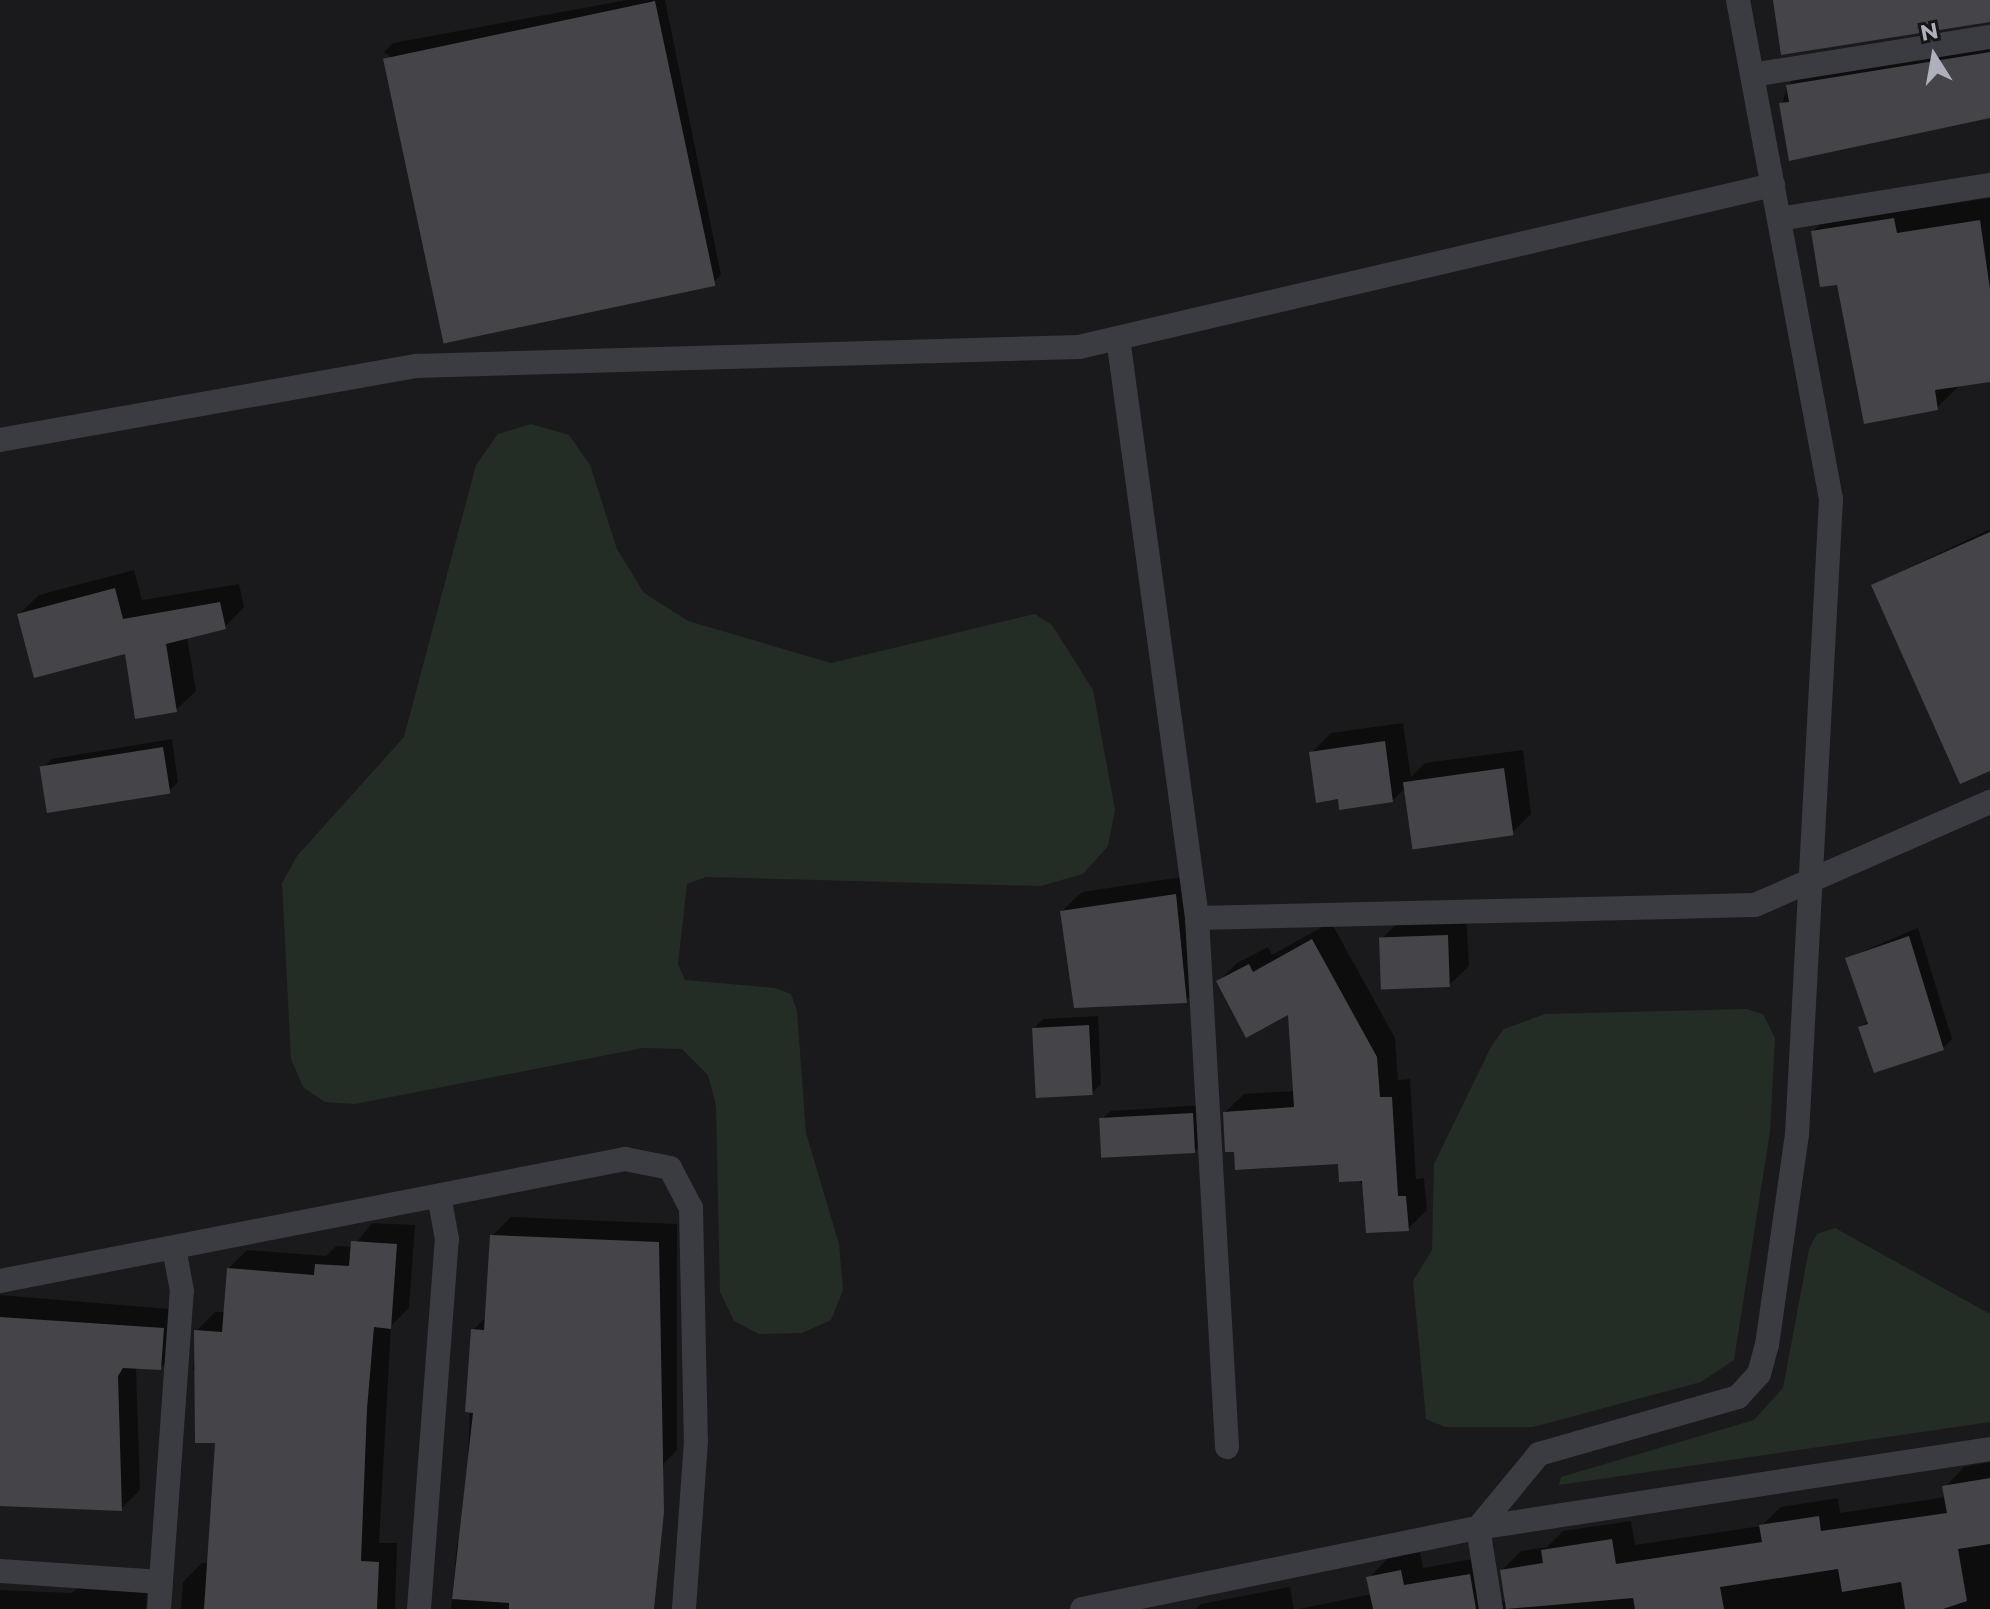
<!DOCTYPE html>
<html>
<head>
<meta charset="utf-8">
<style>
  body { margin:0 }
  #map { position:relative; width:1990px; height:1609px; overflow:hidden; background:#1a1a1c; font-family:Montserrat,sans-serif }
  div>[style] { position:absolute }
  .green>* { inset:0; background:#242c26 }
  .shadow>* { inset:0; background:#0007 }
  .building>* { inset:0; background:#454549; transform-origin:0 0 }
  .minor>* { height:24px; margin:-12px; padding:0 12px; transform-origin:12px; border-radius:12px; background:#3b3c41 }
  span { translate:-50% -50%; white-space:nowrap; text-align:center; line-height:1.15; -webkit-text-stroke:8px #151517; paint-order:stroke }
  .north { position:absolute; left:1894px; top:16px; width:80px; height:80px; -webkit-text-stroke:6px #151517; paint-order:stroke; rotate:349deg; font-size:22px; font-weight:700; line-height:32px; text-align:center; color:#aeb0bb }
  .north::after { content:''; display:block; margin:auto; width:28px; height:36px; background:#aeb0bb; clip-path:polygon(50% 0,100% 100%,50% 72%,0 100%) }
</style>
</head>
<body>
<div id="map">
  <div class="green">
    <div style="clip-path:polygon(531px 424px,569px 435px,590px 465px,617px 549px,644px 593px,688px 621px,831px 663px,1035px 614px,1052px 625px,1093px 690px,1115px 810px,1108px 846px,1083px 874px,1041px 886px,706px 877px,687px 884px,678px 964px,685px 980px,775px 988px,791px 994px,797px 1011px,806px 1133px,839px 1244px,843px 1290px,831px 1320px,802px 1333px,759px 1334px,734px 1321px,720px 1292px,716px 1106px,708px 1075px,682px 1049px,643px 1048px,355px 1104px,325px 1102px,303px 1087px,291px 1059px,282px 883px,297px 856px,404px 737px,476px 465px,498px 434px)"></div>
    <div style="clip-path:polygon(1747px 1009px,1763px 1014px,1775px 1038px,1770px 1132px,1734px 1360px,1701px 1382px,1533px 1427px,1445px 1427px,1426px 1419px,1413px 1281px,1432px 1250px,1434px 1164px,1492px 1045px,1504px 1029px,1545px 1014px)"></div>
    <div style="clip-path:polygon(1835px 1228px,1990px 1314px,1990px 1422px,1559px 1485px,1561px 1477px,1754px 1420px,1783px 1388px,1809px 1249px,1817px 1234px)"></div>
  </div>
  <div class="shadow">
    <div style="clip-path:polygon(627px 0,665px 0,721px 275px,712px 284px,384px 52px,393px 43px)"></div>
    <div style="clip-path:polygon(1990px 31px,1990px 117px,1782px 104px,1788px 85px,1815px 59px)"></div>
    <div style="clip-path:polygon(1990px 198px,1990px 380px,1961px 384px,1937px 408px,1838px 282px,1813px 231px,1840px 205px,1923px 208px)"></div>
    <div style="clip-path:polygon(1990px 529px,1990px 768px,1873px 585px)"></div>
    <div style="clip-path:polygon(134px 570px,142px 600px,239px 584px,244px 607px,225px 627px,187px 637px,196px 691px,176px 710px,127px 652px,19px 614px,39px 595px)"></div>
    <div style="clip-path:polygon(1403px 723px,1411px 777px,1425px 763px,1523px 750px,1531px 814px,1512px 833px,1406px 787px,1392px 801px,1339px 797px,1311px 753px,1331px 733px)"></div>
    <div style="clip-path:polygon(172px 739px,178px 782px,169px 791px,42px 768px,52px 759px)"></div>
    <div style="clip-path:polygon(1195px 875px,1205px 981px,1186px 1001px,1062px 911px,1082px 892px)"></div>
    <div style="clip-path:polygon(1466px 916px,1469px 966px,1449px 985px,1381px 939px,1401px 920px)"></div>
    <div style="clip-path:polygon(1331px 922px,1395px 1038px,1398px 1080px,1410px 1079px,1416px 1179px,1424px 1178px,1427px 1210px,1408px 1229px,1340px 1162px,1236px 1150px,1225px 1112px,1244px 1094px,1295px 1091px,1289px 1011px,1218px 982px,1237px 963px,1268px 947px,1272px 955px)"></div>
    <div style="clip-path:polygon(1918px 928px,1952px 1039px,1943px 1048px,1861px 1028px,1869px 1020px,1847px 958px)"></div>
    <div style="clip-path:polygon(1098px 1016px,1101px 1084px,1092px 1093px,1034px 1028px,1043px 1019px)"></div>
    <div style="clip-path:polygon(1202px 1105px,1204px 1142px,1194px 1152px,1101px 1120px,1111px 1111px)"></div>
    <div style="clip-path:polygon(511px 1217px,677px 1224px,677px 1450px,664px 1463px,652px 1609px,451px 1609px,457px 1544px,465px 1536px,473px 1330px,487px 1316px,492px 1236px)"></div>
    <div style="clip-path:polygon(372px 1223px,415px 1225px,409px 1308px,391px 1326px,379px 1543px,397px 1543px,395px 1609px,181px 1609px,183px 1582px,202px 1563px,213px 1563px,217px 1441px,200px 1371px,193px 1370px,196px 1331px,215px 1312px,225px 1312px,228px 1269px,247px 1250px,326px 1256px,336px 1246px,353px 1247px)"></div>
    <div style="clip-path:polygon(0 1295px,182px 1310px,179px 1350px,160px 1368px,136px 1367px,140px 1490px,122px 1508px,0 1502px)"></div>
    <div style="clip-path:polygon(1990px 1462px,1990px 1609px,1299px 1609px,1372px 1594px,1369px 1578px,1388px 1558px,1420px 1552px,1423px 1568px,1489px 1556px,1498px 1599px,1506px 1602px,1502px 1570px,1521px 1551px,1547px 1547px,1563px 1531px,1631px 1521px,1635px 1545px,1761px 1526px,1781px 1507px,1838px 1498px,1840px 1513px,1946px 1497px,1945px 1487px,1964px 1467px)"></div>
    <div style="clip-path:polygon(80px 1586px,147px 1590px,146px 1609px,0 1609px,0 1590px,72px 1593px)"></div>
    <div style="clip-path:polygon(1290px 1587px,1294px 1609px,1196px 1609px,1201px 1604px)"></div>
  </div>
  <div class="building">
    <div style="clip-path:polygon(1773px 0,1990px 0,1990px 22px,1781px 55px)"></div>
    <div style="left:655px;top:1px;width:291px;height:278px;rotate:78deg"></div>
    <div style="clip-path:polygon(1990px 52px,1990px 118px,1789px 161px,1779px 103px,1789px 102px,1786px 85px)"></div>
    <div style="clip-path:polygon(1894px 218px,1897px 233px,1980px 220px,1990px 289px,1990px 382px,1935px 390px,1938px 410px,1864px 424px,1837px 285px,1820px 287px,1811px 231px)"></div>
    <div style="clip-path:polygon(1990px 532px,1990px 771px,1960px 784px,1871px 585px)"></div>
    <div style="clip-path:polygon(115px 588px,123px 619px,220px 602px,226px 629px,166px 644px,177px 712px,135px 719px,125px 654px,34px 678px,17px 614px)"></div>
    <div style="clip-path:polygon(1385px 741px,1393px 802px,1339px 810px,1338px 799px,1316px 803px,1309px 752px)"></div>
    <div style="left:163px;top:747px;width:47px;height:125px;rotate:81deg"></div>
    <div style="left:1504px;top:768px;width:68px;height:102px;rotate:82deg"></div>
    <div style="clip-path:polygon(1176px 894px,1187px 1003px,1074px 1008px,1060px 911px)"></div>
    <div style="left:1448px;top:935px;width:52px;height:69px;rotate:88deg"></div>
    <div style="clip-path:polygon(1909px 936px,1944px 1050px,1874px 1073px,1858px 1027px,1868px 1024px,1845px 958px)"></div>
    <div style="clip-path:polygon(1312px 939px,1377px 1057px,1380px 1097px,1392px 1097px,1398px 1196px,1406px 1196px,1409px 1231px,1366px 1233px,1362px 1181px,1339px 1182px,1338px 1164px,1235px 1170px,1234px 1152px,1225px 1152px,1223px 1112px,1294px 1107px,1288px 1015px,1246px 1038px,1216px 981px,1249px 964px,1253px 972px)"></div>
    <div style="left:1089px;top:1025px;width:70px;height:57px;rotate:87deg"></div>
    <div style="left:1193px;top:1113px;width:40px;height:94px;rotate:87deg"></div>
    <div style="clip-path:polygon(490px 1235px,659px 1242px,664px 1512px,654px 1609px,509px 1609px,509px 1603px,452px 1599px,473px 1413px,465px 1412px,471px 1329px,484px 1330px)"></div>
    <div style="clip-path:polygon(351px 1241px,397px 1244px,391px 1329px,374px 1327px,367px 1409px,361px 1561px,379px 1562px,377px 1609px,204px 1609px,215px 1443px,195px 1443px,194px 1330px,222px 1332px,227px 1268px,314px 1275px,315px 1264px,349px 1266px)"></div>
    <div style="clip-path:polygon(0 1317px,164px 1328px,161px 1370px,123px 1368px,118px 1376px,122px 1511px,0 1506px)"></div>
    <div style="clip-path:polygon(1990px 1478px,1990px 1544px,1958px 1549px,1967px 1601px,1943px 1609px,1905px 1609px,1901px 1582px,1842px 1592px,1838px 1569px,1720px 1587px,1724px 1609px,1635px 1609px,1633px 1598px,1506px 1609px,1500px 1570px,1543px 1563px,1541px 1550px,1612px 1539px,1616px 1564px,1762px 1542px,1759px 1525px,1819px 1516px,1821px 1531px,1947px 1513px,1942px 1486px)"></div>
    <div style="clip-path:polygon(1401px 1570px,1404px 1585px,1470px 1574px,1476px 1609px,1373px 1609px,1366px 1577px)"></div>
  </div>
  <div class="minor">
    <div style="left:1752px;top:75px;width:241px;rotate:-9.1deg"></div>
    <div style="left:1779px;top:219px;width:214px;rotate:-9.2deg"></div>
    <div style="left:1118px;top:338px;width:585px;rotate:82.24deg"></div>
    <div style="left:1197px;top:918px;width:530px;rotate:86.75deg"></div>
    <div style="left:0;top:440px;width:423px;rotate:-10.1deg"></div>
    <div style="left:416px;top:366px;width:663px;rotate:-1.64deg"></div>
    <div style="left:1079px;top:347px;width:713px;rotate:-13.14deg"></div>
    <div style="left:1197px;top:918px;width:558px;rotate:-1.33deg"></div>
    <div style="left:1755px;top:905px;width:257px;rotate:-23.7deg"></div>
    <div style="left:0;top:1281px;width:637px;rotate:-11.05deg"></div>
    <div style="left:625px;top:1159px;width:46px;rotate:11.3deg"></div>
    <div style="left:670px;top:1168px;width:45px;rotate:62.3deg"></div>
    <div style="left:691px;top:1208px;width:233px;rotate:88.8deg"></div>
    <div style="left:696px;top:1441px;width:168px;rotate:94.1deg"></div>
    <div style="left:0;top:1571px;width:161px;rotate:3.9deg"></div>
    <div style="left:159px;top:1609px;width:319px;rotate:-85.9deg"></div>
    <div style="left:182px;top:1291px;width:44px;rotate:-100.5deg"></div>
    <div style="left:419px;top:1609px;width:371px;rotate:-85.7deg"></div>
    <div style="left:447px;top:1239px;width:44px;rotate:-100.5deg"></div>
    <div style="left:1082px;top:1609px;width:404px;rotate:-11.6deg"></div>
    <div style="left:1478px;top:1528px;width:518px;rotate:-8.77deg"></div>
    <div style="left:1491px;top:1609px;width:82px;rotate:-99.1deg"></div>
    <div style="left:1478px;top:1528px;width:96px;rotate:-50.5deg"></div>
    <div style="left:1539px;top:1454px;width:207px;rotate:-16deg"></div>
    <div style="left:1738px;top:1397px;width:31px;rotate:-48deg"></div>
    <div style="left:1759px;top:1374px;width:30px;rotate:-75deg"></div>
    <div style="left:1767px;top:1345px;width:212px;rotate:-81.9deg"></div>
    <div style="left:1797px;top:1135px;width:637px;rotate:-86.94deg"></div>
    <div style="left:1831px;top:499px;width:508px;rotate:-100.56deg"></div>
  </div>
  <div class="north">N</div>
</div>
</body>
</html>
